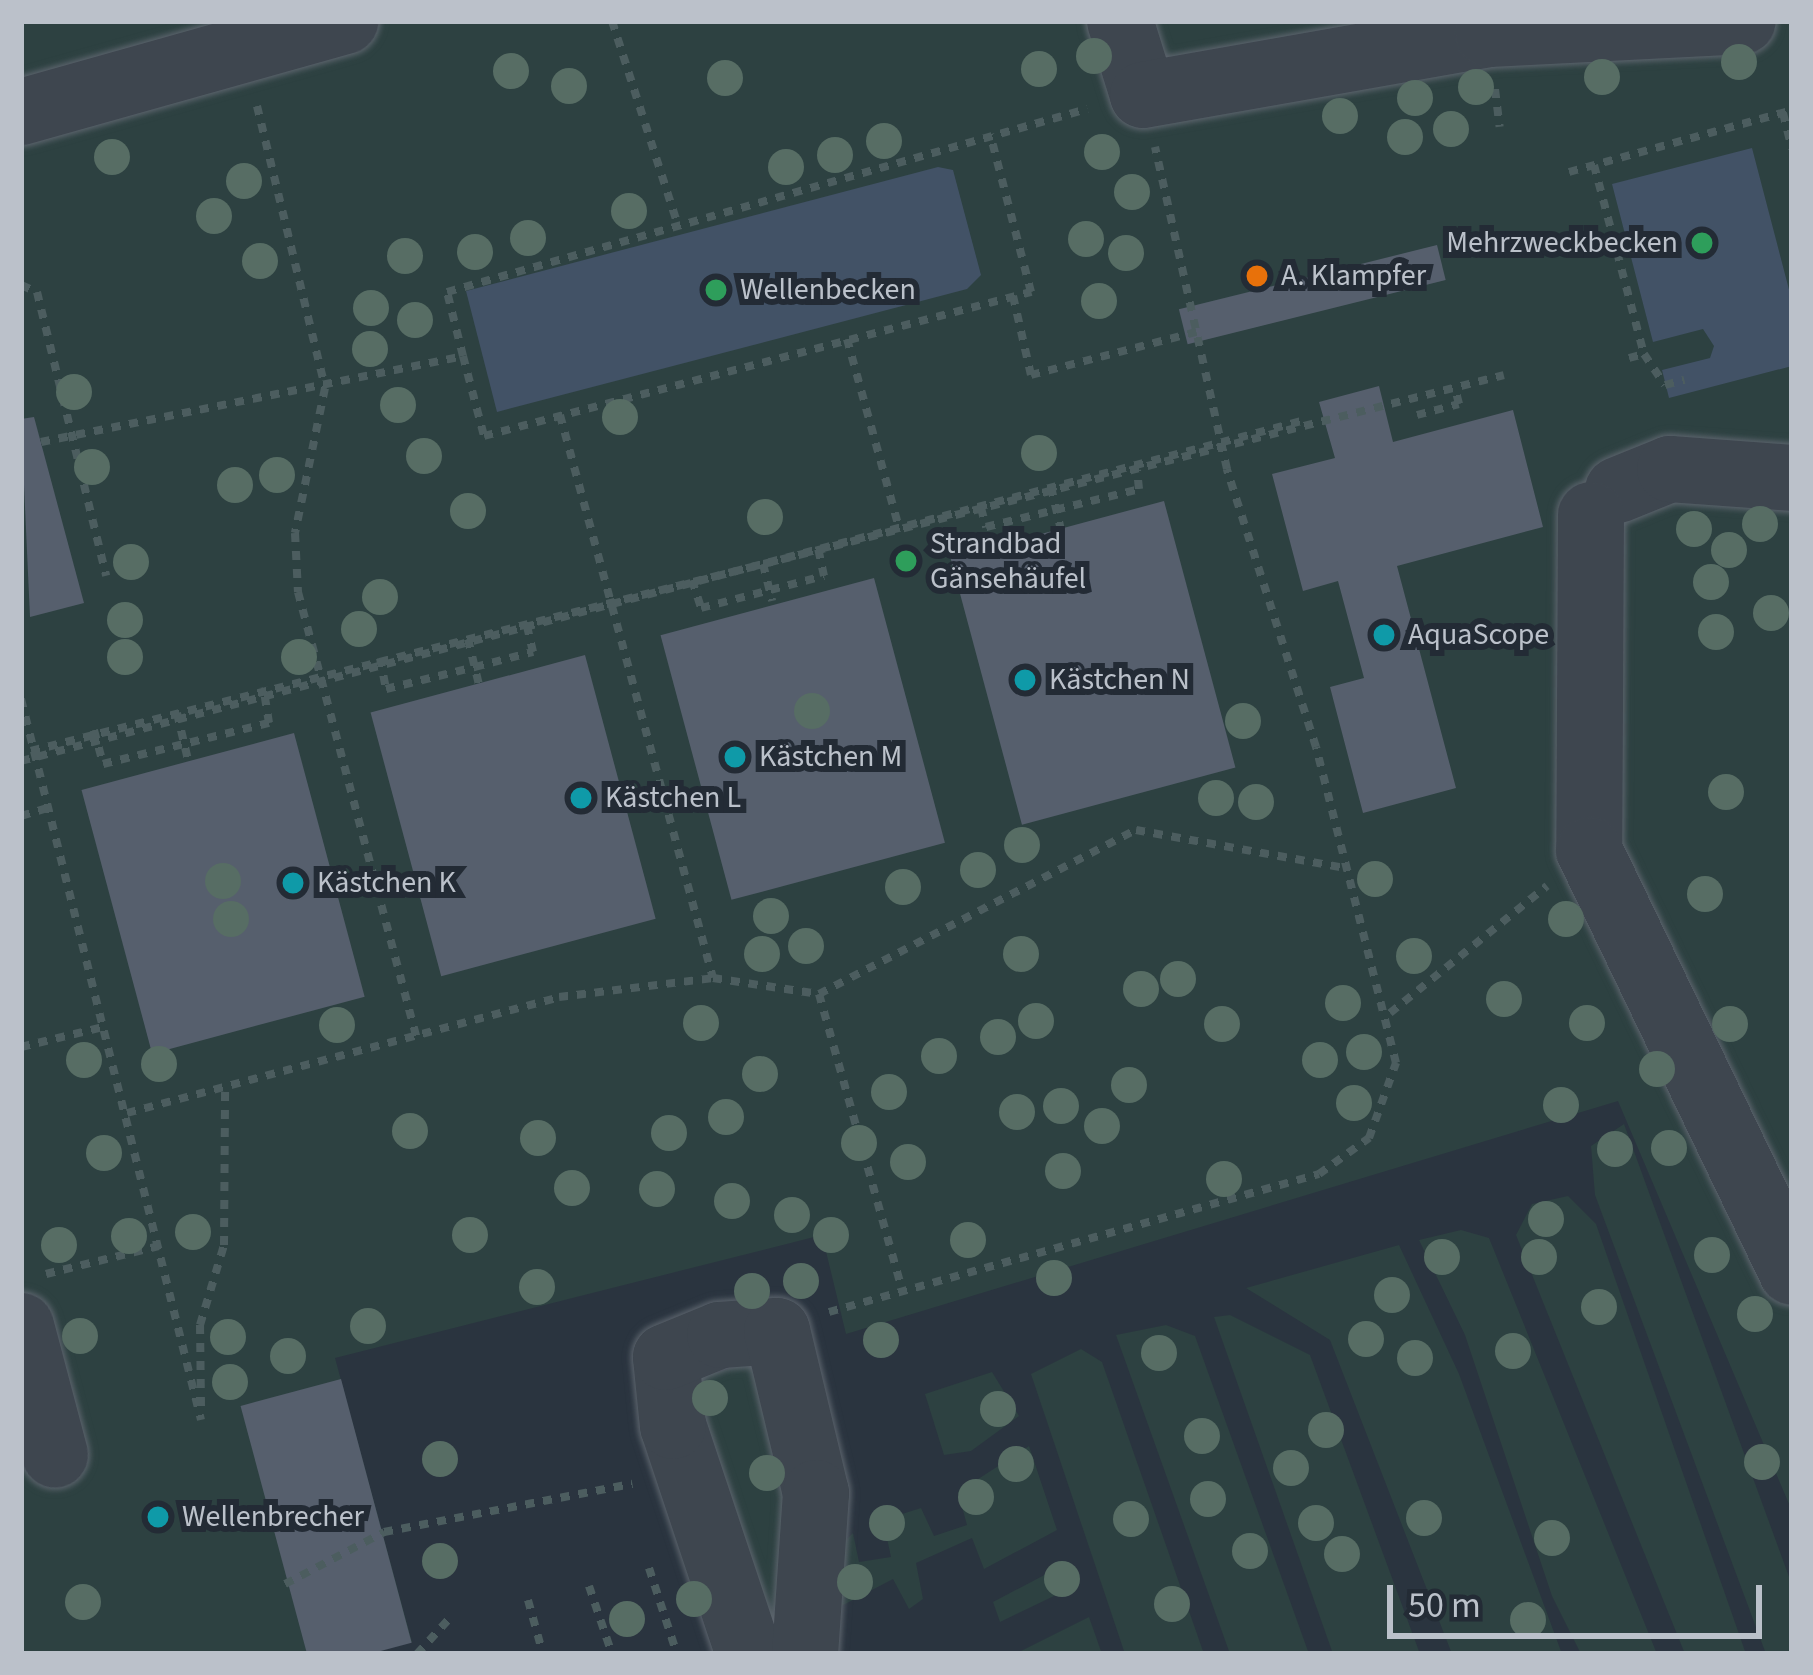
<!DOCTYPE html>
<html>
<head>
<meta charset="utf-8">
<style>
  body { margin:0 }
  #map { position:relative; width:1813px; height:1675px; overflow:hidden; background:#2a343f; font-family:"Source Sans 3",sans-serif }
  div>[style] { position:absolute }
  .green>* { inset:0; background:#2d4141 }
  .water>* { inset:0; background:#425266 }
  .building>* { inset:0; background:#565f6d; transform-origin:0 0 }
  .path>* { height:8px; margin-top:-4px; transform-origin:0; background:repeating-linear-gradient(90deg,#4c5d5f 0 9px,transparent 0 18px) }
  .roads { filter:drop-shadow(0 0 3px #5c646d) drop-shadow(0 0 3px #5c646d) }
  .minor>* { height:66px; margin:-33px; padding:0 33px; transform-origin:33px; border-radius:33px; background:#3e464f }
  .path-bridge>* { height:8px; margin-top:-4px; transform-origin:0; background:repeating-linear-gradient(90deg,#4c5d5f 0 9px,transparent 0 18px) }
  .trees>* { width:36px; height:36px; margin:-18px; border-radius:50%; background:#576d64 }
  .dots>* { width:33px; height:33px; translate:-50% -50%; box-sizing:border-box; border:6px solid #232b35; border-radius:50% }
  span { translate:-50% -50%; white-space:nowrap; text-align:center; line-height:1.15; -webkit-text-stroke:12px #232b35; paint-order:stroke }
  .poi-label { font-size:30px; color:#bbc1ca }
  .right { translate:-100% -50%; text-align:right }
  .left { translate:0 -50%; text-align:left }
  .frame { position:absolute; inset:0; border:24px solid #bbc1ca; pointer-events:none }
  .scale { position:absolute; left:1387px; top:1585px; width:375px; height:54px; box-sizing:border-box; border:6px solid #bbc1ca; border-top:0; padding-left:15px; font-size:36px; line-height:42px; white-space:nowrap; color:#bbc1ca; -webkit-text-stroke:9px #232b35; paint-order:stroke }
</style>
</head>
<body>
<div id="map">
  <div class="green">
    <div style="clip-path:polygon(21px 21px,1792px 21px,1792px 1511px,1618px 1101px,846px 1334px,822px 1235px,335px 1358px,412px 1642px,365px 1654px,21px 1654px)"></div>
    <div style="clip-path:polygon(1624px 1124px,1792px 1585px,1792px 1654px,1766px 1654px,1595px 1195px,1591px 1146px)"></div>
    <div style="clip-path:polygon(1568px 1196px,1596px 1224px,1746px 1654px,1685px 1654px,1516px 1235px,1532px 1204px)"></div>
    <div style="clip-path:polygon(1461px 1230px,1489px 1238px,1657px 1654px,1581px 1654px,1552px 1596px,1465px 1335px,1419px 1240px)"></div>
    <div style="clip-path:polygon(1399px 1245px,1459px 1374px,1562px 1654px,1452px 1654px,1330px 1340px,1246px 1288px)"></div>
    <div style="clip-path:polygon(1230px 1315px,1310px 1355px,1420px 1654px,1333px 1654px,1214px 1317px)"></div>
    <div style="clip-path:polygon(1166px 1325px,1195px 1336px,1309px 1654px,1230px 1654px,1116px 1335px)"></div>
    <div style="clip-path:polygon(1081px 1349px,1102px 1362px,1204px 1654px,1125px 1654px,1031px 1374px)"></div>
    <div style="clip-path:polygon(747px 1364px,759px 1373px,799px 1500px,773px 1654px,690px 1380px)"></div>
    <div style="clip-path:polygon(992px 1372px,1019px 1416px,971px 1451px,944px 1455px,925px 1394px)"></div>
    <div style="clip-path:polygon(1029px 1446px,1057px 1530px,984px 1569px,972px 1538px,916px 1563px,923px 1599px,909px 1609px,893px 1579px,828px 1613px,833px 1553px,853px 1533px,859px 1562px,891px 1557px,883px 1520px,921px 1508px,934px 1536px,967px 1525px,958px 1492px)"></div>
    <div style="clip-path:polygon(1069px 1562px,1077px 1585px,1000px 1622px,993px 1602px)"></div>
    <div style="clip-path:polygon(1089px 1617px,1102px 1654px,1015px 1654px)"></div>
  </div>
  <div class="water">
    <div style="clip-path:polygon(1752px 148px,1792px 301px,1792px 366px,1669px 398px,1662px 370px,1710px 358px,1714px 346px,1703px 329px,1653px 342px,1612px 184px)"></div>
    <div style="clip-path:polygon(938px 167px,953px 170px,981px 275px,967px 289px,497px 412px,466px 291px)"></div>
  </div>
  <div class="building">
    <div style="left:1437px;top:245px;width:36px;height:266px;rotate:76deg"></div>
    <div style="clip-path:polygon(1379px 386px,1393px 442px,1513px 410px,1543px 527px,1397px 566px,1456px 788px,1363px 813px,1330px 687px,1364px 678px,1338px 581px,1303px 591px,1272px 474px,1335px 458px,1319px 402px)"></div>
    <div style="clip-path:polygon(34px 417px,84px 603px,30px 617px,21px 419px)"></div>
    <div style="left:1164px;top:501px;width:276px;height:221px;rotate:75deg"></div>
    <div style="left:874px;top:578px;width:274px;height:221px;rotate:75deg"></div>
    <div style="left:585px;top:655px;width:273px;height:222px;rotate:75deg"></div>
    <div style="left:294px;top:733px;width:273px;height:220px;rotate:75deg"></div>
    <div style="left:341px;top:1379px;width:273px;height:104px;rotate:75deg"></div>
  </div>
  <div class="path">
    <div style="left:612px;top:21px;width:208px;rotate:72.1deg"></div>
    <div style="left:1495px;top:89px;width:38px;rotate:83deg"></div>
    <div style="left:257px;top:106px;width:290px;rotate:76.4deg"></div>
    <div style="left:325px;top:388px;width:148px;rotate:101.7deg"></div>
    <div style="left:295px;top:533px;width:59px;rotate:87.1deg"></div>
    <div style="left:298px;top:592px;width:460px;rotate:75.1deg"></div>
    <div style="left:1783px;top:113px;width:37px;rotate:76deg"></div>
    <div style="left:1594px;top:165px;width:196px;rotate:75.2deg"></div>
    <div style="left:1644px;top:354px;width:37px;rotate:56deg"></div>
    <div style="left:1665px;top:385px;width:20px;rotate:-15deg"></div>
    <div style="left:1569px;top:172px;width:231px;rotate:-15.5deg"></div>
    <div style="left:21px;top:285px;width:17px;rotate:24deg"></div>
    <div style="left:37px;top:292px;width:292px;rotate:76.3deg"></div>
    <div style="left:1013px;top:296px;width:81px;rotate:77.2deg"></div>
    <div style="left:1031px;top:375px;width:171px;rotate:-14.6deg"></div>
    <div style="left:847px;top:339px;width:196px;rotate:74.6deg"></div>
    <div style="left:463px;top:356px;width:83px;rotate:75.3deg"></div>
    <div style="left:484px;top:436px;width:566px;rotate:-14.75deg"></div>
    <div style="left:1031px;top:292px;width:163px;rotate:-104.5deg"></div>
    <div style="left:1629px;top:358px;width:16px;rotate:-15deg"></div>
    <div style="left:560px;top:415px;width:583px;rotate:74.8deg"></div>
    <div style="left:1417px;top:415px;width:43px;rotate:-14.7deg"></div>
    <div style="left:1459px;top:404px;width:16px;rotate:-104deg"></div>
    <div style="left:41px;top:442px;width:431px;rotate:-11.5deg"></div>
    <div style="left:463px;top:356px;width:66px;rotate:-104deg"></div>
    <div style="left:447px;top:292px;width:666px;rotate:-15.96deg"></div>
    <div style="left:981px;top:508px;width:20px;rotate:75deg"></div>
    <div style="left:986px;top:527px;width:158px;rotate:-13.9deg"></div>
    <div style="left:1139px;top:489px;width:19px;rotate:-96deg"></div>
    <div style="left:692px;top:580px;width:29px;rotate:72deg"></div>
    <div style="left:701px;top:608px;width:127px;rotate:-14.6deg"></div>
    <div style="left:824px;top:576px;width:29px;rotate:-102deg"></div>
    <div style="left:380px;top:658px;width:32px;rotate:79deg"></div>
    <div style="left:386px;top:689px;width:92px;rotate:-13.9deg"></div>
    <div style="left:475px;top:667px;width:60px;rotate:-14.5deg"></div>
    <div style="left:533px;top:652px;width:32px;rotate:-103deg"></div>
    <div style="left:21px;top:699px;width:743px;rotate:75.98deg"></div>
    <div style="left:94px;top:730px;width:35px;rotate:75deg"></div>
    <div style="left:103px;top:764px;width:171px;rotate:-13.9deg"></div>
    <div style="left:269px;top:723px;width:36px;rotate:-99deg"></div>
    <div style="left:31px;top:751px;width:1520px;rotate:-14.32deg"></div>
    <div style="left:21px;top:816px;width:28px;rotate:-17deg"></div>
    <div style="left:819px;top:994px;width:306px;rotate:74.3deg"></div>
    <div style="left:1390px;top:1013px;width:202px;rotate:-39deg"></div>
    <div style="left:21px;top:1047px;width:84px;rotate:-13.7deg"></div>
    <div style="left:127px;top:1113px;width:447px;rotate:-15deg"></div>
    <div style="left:559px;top:997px;width:155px;rotate:-7deg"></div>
    <div style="left:713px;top:978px;width:107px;rotate:8.6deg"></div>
    <div style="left:819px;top:994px;width:357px;rotate:-27.4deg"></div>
    <div style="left:1136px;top:830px;width:213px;rotate:10.3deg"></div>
    <div style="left:46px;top:1274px;width:116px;rotate:-13.9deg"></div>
    <div style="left:829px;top:1312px;width:509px;rotate:-15.73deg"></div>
    <div style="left:1319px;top:1174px;width:62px;rotate:-35.8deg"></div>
    <div style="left:1369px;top:1138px;width:80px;rotate:-70.2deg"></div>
    <div style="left:1396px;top:1063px;width:326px;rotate:-104.2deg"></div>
    <div style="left:1316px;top:747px;width:292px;rotate:-107.8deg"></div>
    <div style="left:1227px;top:469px;width:330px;rotate:-102.6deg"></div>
    <div style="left:201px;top:1406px;width:81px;rotate:-90.7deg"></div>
    <div style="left:200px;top:1325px;width:84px;rotate:-73.3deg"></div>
    <div style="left:224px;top:1245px;width:155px;rotate:-89.6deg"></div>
    <div style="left:649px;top:1568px;width:90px;rotate:72deg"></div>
    <div style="left:285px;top:1584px;width:112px;rotate:-27.7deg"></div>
    <div style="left:384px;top:1532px;width:253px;rotate:-11deg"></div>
    <div style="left:589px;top:1586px;width:72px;rotate:71.3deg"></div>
    <div style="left:528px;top:1600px;width:56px;rotate:74.5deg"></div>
    <div style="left:417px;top:1654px;width:46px;rotate:-47.6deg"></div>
  </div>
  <div class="roads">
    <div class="minor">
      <div style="left:1120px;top:21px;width:77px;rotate:72.7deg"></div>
      <div style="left:1143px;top:95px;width:350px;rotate:-10deg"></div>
      <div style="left:1488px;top:34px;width:255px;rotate:-2.9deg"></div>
      <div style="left:21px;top:112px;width:337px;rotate:-15.7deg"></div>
      <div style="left:1618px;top:490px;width:56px;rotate:-22deg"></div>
      <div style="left:1670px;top:469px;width:122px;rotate:4.2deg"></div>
      <div style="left:1591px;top:515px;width:335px;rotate:90.3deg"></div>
      <div style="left:1589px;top:850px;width:468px;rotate:64.3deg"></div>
      <div style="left:21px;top:1326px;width:133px;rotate:75.2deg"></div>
      <div style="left:749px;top:1654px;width:240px;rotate:-108.4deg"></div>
      <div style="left:673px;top:1426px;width:69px;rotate:-95.8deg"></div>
      <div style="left:666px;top:1357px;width:58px;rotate:-22.2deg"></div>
      <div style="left:720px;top:1335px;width:57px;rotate:-4deg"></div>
      <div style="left:777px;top:1331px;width:167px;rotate:76.5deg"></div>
      <div style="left:816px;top:1493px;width:161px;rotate:93.9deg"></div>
    </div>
  </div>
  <div class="path-bridge">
    <div style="left:1051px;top:487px;width:44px;rotate:76.9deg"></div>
    <div style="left:763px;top:564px;width:38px;rotate:76deg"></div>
    <div style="left:468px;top:639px;width:51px;rotate:76.5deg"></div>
    <div style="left:177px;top:713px;width:48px;rotate:76.8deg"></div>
    <div style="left:21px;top:761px;width:1329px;rotate:-14.87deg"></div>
  </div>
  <div class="trees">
    <div style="left:1094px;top:56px"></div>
    <div style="left:1739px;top:62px"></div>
    <div style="left:1039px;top:69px"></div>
    <div style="left:511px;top:71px"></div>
    <div style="left:1602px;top:77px"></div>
    <div style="left:725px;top:78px"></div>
    <div style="left:569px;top:86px"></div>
    <div style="left:1476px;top:87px"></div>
    <div style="left:1415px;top:98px"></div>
    <div style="left:1340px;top:116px"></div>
    <div style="left:1451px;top:129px"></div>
    <div style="left:1405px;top:137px"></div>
    <div style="left:884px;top:141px"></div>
    <div style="left:1102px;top:152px"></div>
    <div style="left:835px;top:155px"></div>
    <div style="left:112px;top:157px"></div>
    <div style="left:786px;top:167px"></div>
    <div style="left:244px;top:181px"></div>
    <div style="left:1132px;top:192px"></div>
    <div style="left:629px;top:211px"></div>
    <div style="left:214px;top:216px"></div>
    <div style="left:528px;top:238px"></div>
    <div style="left:1086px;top:239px"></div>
    <div style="left:475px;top:252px"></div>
    <div style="left:1126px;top:253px"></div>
    <div style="left:405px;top:256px"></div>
    <div style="left:260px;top:261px"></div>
    <div style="left:1099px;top:301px"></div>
    <div style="left:371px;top:308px"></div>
    <div style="left:415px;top:320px"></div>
    <div style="left:370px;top:349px"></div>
    <div style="left:74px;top:392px"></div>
    <div style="left:398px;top:405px"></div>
    <div style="left:620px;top:417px"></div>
    <div style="left:1039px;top:453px"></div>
    <div style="left:424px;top:456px"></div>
    <div style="left:92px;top:467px"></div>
    <div style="left:277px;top:475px"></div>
    <div style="left:235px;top:485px"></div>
    <div style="left:468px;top:511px"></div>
    <div style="left:765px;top:517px"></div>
    <div style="left:1760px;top:524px"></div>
    <div style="left:1694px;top:529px"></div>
    <div style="left:1729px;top:550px"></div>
    <div style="left:131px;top:562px"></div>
    <div style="left:1711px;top:582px"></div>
    <div style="left:380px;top:597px"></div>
    <div style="left:1771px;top:613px"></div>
    <div style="left:125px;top:620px"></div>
    <div style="left:359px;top:629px"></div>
    <div style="left:1716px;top:632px"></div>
    <div style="left:125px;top:657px"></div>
    <div style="left:299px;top:657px"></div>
    <div style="left:812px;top:711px"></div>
    <div style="left:1243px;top:721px"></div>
    <div style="left:1726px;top:792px"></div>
    <div style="left:1216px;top:798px"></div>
    <div style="left:1256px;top:802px"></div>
    <div style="left:1022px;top:845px"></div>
    <div style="left:978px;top:870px"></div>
    <div style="left:1375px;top:879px"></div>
    <div style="left:223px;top:881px"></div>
    <div style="left:903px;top:887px"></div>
    <div style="left:1705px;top:894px"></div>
    <div style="left:771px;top:916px"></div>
    <div style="left:231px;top:919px"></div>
    <div style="left:1566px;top:919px"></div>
    <div style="left:806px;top:946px"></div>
    <div style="left:762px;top:954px"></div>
    <div style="left:1021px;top:954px"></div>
    <div style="left:1414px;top:956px"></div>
    <div style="left:1178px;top:979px"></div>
    <div style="left:1141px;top:989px"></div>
    <div style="left:1504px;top:999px"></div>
    <div style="left:1343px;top:1003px"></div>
    <div style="left:1036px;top:1021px"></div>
    <div style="left:701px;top:1023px"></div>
    <div style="left:1587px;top:1023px"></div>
    <div style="left:1222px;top:1024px"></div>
    <div style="left:1730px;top:1024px"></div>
    <div style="left:337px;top:1025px"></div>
    <div style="left:998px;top:1037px"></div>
    <div style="left:1364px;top:1052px"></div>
    <div style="left:939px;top:1056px"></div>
    <div style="left:84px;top:1060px"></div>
    <div style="left:1320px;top:1060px"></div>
    <div style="left:159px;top:1064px"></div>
    <div style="left:1657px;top:1069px"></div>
    <div style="left:760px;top:1074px"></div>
    <div style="left:1129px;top:1085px"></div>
    <div style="left:889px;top:1092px"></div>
    <div style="left:1354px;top:1103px"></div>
    <div style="left:1561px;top:1105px"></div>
    <div style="left:1061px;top:1106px"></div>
    <div style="left:1017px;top:1112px"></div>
    <div style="left:726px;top:1117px"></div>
    <div style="left:1102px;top:1126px"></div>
    <div style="left:410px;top:1131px"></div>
    <div style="left:669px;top:1133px"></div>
    <div style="left:538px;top:1138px"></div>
    <div style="left:859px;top:1143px"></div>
    <div style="left:1669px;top:1148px"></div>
    <div style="left:1615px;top:1149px"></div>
    <div style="left:104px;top:1153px"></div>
    <div style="left:908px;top:1162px"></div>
    <div style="left:1063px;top:1171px"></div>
    <div style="left:1224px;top:1179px"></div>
    <div style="left:572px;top:1188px"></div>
    <div style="left:657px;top:1189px"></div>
    <div style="left:732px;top:1201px"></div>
    <div style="left:792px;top:1215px"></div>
    <div style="left:1546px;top:1219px"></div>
    <div style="left:193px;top:1232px"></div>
    <div style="left:470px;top:1235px"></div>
    <div style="left:831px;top:1235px"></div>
    <div style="left:129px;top:1236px"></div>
    <div style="left:968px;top:1240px"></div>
    <div style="left:59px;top:1245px"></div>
    <div style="left:1712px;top:1255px"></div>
    <div style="left:1442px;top:1257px"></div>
    <div style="left:1539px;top:1257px"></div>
    <div style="left:1054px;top:1278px"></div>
    <div style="left:801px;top:1281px"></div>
    <div style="left:537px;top:1287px"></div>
    <div style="left:752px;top:1291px"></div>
    <div style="left:1392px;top:1295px"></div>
    <div style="left:1599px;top:1307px"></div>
    <div style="left:1755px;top:1314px"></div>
    <div style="left:368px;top:1326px"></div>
    <div style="left:80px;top:1336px"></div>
    <div style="left:228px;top:1337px"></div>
    <div style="left:1366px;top:1339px"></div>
    <div style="left:881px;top:1340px"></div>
    <div style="left:1513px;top:1351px"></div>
    <div style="left:1159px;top:1353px"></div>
    <div style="left:288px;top:1356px"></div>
    <div style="left:1415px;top:1358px"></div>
    <div style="left:230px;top:1382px"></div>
    <div style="left:710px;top:1398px"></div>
    <div style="left:998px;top:1409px"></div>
    <div style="left:1326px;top:1430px"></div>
    <div style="left:1202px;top:1436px"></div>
    <div style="left:440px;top:1459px"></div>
    <div style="left:1762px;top:1462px"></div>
    <div style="left:1016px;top:1464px"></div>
    <div style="left:1291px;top:1468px"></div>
    <div style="left:767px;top:1473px"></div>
    <div style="left:976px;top:1497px"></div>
    <div style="left:1208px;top:1499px"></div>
    <div style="left:1424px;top:1518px"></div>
    <div style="left:1131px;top:1519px"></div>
    <div style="left:887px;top:1523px"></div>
    <div style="left:1316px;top:1523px"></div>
    <div style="left:1552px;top:1538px"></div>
    <div style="left:1250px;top:1551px"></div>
    <div style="left:1342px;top:1554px"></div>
    <div style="left:440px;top:1561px"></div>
    <div style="left:1062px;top:1579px"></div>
    <div style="left:855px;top:1582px"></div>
    <div style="left:694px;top:1599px"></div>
    <div style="left:83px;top:1602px"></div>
    <div style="left:1172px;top:1604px"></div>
    <div style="left:627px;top:1619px"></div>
    <div style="left:1528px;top:1620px"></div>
  </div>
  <div class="dots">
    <div style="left:1702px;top:243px;background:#2e9e5b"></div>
    <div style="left:1257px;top:276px;background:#e8710a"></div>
    <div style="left:716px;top:290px;background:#2e9e5b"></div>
    <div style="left:906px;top:561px;background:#2e9e5b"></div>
    <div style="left:1384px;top:635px;background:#0f9aa8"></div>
    <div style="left:1025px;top:680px;background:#0f9aa8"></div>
    <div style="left:735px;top:757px;background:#0f9aa8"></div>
    <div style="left:581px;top:798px;background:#0f9aa8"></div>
    <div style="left:293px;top:883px;background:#0f9aa8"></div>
    <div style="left:158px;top:1517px;background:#0f9aa8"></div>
  </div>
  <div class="poi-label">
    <span class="right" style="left:1678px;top:243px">Mehrzweckbecken</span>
    <span class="left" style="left:1281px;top:276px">A. Klampfer</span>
    <span class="left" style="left:740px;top:290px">Wellenbecken</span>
    <span class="left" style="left:930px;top:561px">Strandbad<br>Gänsehäufel</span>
    <span class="left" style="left:1408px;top:635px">AquaScope</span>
    <span class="left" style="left:1049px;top:680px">Kästchen N</span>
    <span class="left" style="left:759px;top:757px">Kästchen M</span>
    <span class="left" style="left:605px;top:798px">Kästchen L</span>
    <span class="left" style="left:317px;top:883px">Kästchen K</span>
    <span class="left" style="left:182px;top:1517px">Wellenbrecher</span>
  </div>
  <div class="frame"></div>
  <div class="scale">50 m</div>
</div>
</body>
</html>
